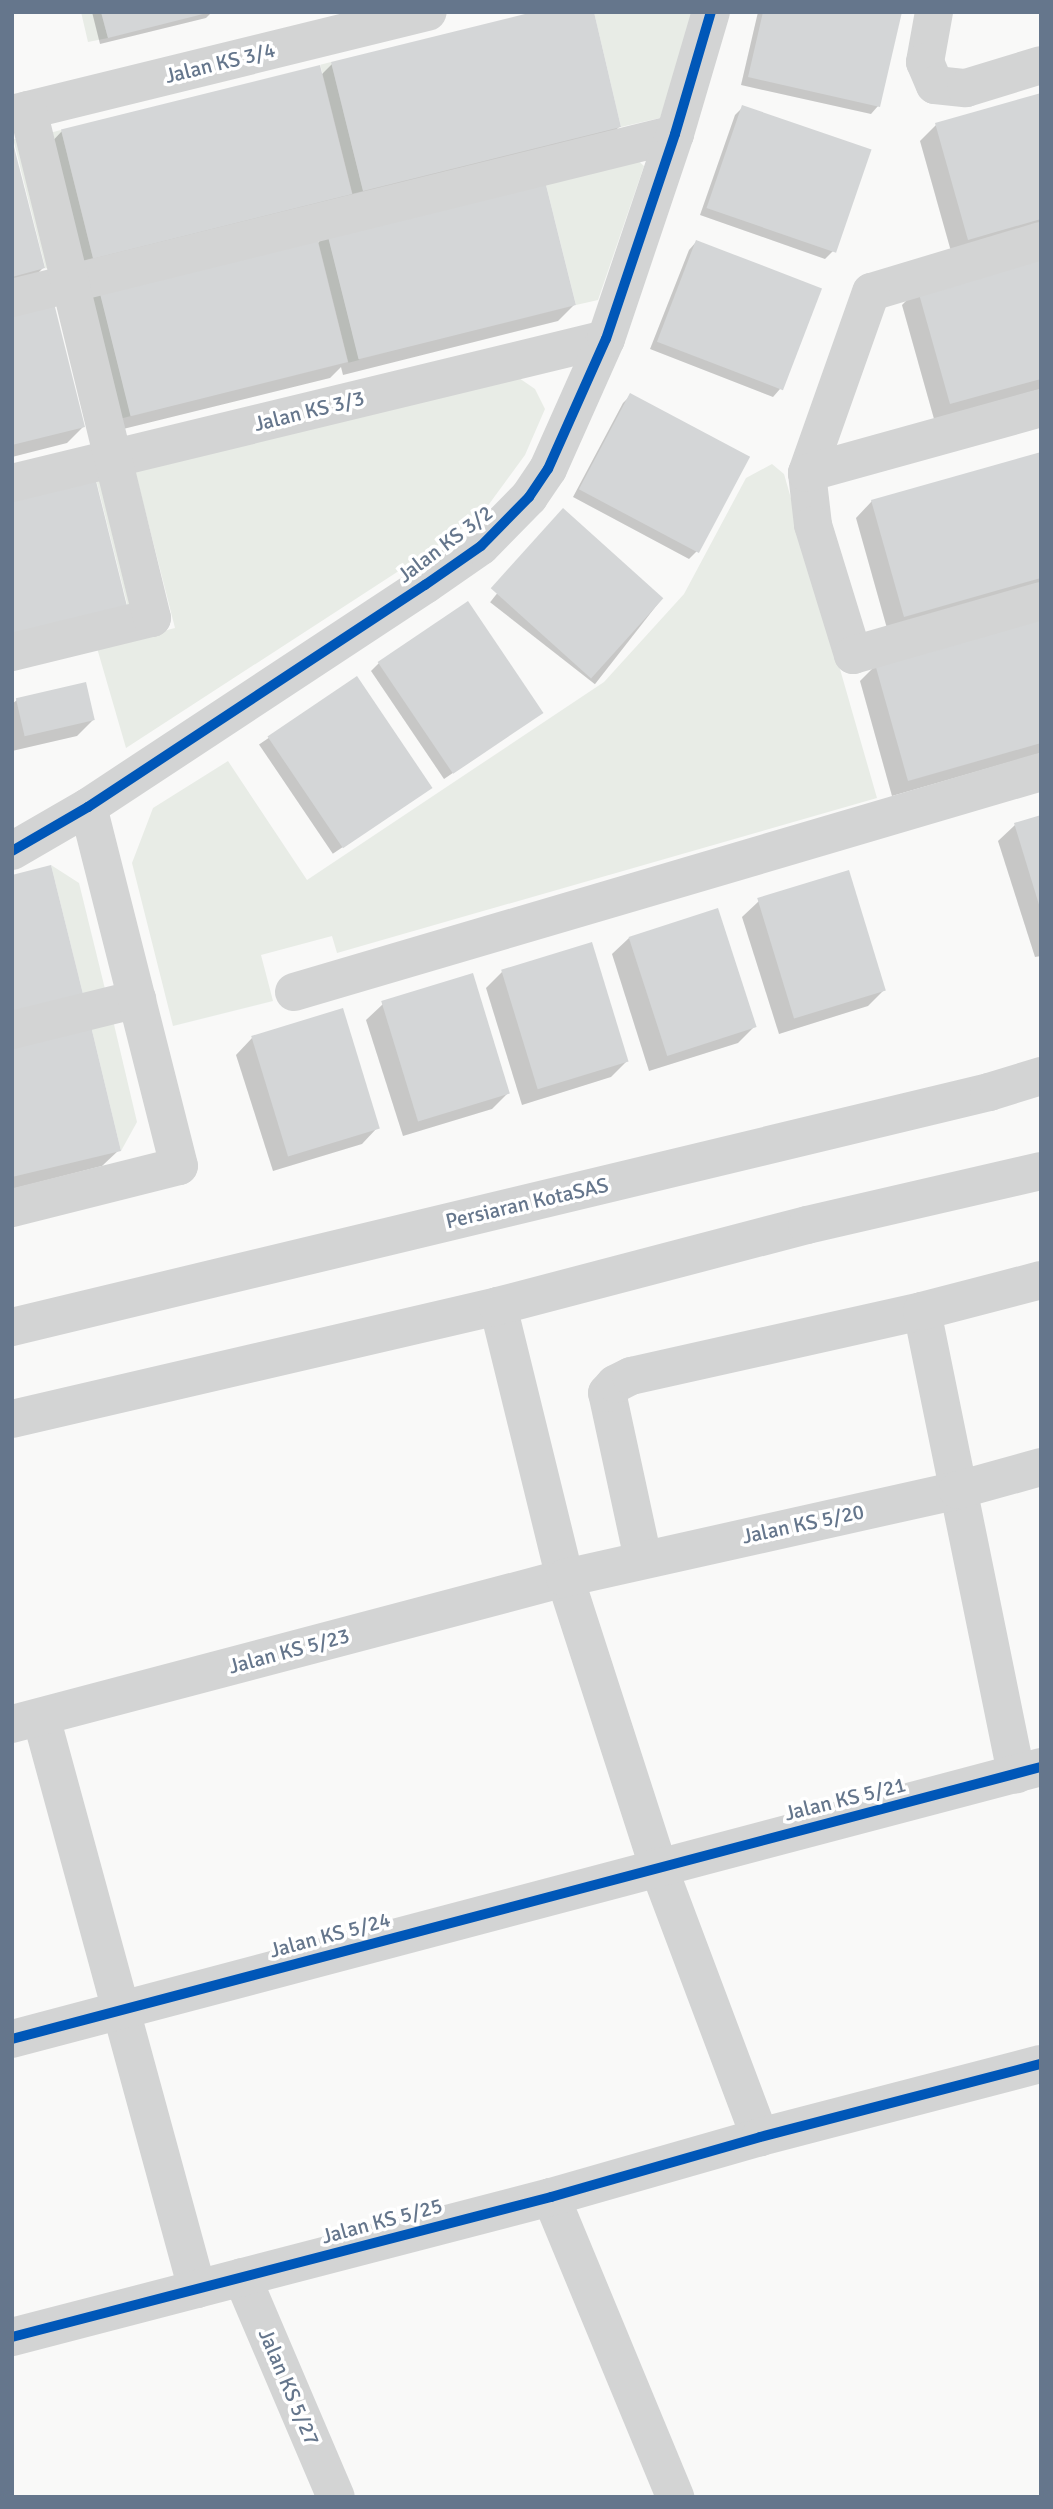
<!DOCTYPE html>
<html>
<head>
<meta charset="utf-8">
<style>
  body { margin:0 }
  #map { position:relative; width:1053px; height:2509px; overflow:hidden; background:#f9f9f8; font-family:Signika,sans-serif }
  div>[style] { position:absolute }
  .green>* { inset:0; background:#e8ece6; transform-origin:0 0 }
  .shadow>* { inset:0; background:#0003; transform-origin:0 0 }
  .building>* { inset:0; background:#d4d6d7; transform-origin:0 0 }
  .minor>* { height:38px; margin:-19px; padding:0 19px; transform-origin:19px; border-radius:19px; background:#d3d4d4 }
  .cycleway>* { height:10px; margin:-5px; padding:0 5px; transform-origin:5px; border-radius:5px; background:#0057b8 }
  span { translate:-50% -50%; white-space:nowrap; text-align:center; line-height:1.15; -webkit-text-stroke:7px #fff; paint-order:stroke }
  .street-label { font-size:21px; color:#65768c }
  .frame { position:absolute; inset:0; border:14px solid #65768c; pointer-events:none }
</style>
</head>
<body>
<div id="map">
  <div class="green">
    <div style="clip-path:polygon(81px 12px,101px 12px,108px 38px,88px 42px)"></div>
    <div style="clip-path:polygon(594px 12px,696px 12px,660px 118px,621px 127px)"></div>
    <div style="left:331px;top:62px;width:133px;height:11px;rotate:76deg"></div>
    <div style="left:61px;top:130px;width:132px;height:10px;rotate:76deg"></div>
    <div style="left:23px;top:137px;width:133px;height:10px;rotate:76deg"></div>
    <div style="clip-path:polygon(633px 156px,644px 166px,598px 300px,576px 305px,544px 177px)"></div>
    <div style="left:327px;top:231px;width:133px;height:11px;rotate:76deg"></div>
    <div style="left:99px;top:288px;width:132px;height:10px;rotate:76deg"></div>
    <div style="clip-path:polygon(519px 378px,535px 389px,545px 409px,525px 455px,484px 511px,448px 539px,126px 748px,97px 648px,175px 628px,134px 467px)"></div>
    <div style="clip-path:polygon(772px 464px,784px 474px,877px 798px,337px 953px,332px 936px,261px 955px,273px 1001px,173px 1026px,132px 863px,153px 808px,228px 761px,307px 880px,604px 682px,684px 594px,746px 478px)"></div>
    <div style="left:105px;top:474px;width:133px;height:10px;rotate:76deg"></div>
    <div style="clip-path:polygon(51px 865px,79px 883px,105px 989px,83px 994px)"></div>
    <div style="clip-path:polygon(112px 1016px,137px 1122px,121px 1151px,90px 1022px)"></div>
  </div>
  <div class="shadow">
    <div style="clip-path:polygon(92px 12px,212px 12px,206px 18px,100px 44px)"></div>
    <div style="clip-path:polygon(758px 12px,900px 12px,878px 106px,871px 114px,741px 85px)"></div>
    <div style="clip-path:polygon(332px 64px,620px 126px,603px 143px,77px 274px,46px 148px,62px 131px,321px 75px)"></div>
    <div style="clip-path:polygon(1041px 95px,1041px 230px,952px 255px,920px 141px,936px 125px)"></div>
    <div style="clip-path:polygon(743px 107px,833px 251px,825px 259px,700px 215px,735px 115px)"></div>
    <div style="clip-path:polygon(12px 142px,43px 268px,27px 284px,12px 288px)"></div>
    <div style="clip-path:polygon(328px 232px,574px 305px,558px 321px,343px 375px,341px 367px,330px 378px,115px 431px,84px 305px,100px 289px,317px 244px)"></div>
    <div style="clip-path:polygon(696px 242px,780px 389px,773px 397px,650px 349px,689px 250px)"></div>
    <div style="clip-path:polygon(1041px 254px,1041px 389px,934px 419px,902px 305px,918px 289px)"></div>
    <div style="clip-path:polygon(12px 311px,83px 427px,67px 443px,12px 457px)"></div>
    <div style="clip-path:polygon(631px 395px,697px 551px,689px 559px,573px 497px,623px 403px)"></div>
    <div style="clip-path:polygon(1041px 454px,1041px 589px,888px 632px,856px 518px,872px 501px)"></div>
    <div style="left:556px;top:518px;width:133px;height:107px;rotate:38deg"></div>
    <div style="clip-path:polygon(1041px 618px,1041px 753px,892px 796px,860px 681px,876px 665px)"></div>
    <div style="clip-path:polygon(379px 663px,541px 713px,444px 779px,371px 671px)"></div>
    <div style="left:356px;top:679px;width:132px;height:117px;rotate:56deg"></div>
    <div style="clip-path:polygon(17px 700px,93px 720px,77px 736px,12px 751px,12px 704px)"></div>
    <div style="clip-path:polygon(1041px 816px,1041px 956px,1035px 957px,998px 841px,1015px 825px)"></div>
    <div style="clip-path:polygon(759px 901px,884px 990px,868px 1006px,779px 1034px,742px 917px)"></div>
    <div style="clip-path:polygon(629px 938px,754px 1027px,738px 1043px,649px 1071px,612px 954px)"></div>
    <div style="clip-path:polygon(502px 972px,627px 1061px,611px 1077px,522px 1105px,486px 988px)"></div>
    <div style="clip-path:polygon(383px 1004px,508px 1093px,492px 1109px,403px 1136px,366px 1020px)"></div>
    <div style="clip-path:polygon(252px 1038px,378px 1127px,362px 1144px,273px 1171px,236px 1055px)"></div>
    <div style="clip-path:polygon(12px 1043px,119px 1150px,102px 1166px,12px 1189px)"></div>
  </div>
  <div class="building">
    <div style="clip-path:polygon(101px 12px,207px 12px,207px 13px,108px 38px)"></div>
    <div style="clip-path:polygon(533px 12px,594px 12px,621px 127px,363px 191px,331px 62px)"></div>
    <div style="clip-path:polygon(763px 12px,902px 12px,880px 107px,748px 77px)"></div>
    <div style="left:320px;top:65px;width:133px;height:267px;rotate:76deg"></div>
    <div style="clip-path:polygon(1041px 93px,1041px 219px,968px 240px,935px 123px)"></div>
    <div style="left:742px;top:105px;width:137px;height:109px;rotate:19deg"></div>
    <div style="clip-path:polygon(12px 139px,45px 268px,12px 277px)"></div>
    <div style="left:544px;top:177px;width:132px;height:224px;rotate:76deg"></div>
    <div style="left:316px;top:234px;width:132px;height:224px;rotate:76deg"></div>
    <div style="left:696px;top:240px;width:135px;height:109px;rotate:21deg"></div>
    <div style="clip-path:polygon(1041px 252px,1041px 379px,950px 404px,917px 287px)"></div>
    <div style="clip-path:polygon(53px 299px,85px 427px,12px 445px,12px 309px)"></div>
    <div style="left:630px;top:393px;width:136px;height:109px;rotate:28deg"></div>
    <div style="clip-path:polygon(1041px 452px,1041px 578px,904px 617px,871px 500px)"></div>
    <div style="clip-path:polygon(95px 477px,127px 606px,12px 634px,12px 497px)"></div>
    <div style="left:563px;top:508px;width:135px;height:108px;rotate:42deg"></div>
    <div style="left:468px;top:601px;width:135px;height:109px;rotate:56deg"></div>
    <div style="clip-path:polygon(1041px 617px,1041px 743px,908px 781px,875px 664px)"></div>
    <div style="left:357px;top:676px;width:135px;height:108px;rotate:56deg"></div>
    <div style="left:86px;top:682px;width:39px;height:72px;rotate:77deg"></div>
    <div style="clip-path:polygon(1041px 815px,1041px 908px,1040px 908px,1014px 823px)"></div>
    <div style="clip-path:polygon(51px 865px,83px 994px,12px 1012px,12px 875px)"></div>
    <div style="left:849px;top:870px;width:126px;height:96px;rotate:73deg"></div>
    <div style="left:718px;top:908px;width:125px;height:94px;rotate:72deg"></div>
    <div style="left:592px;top:942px;width:125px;height:95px;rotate:73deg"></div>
    <div style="left:473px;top:973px;width:126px;height:96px;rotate:73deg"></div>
    <div style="left:343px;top:1008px;width:126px;height:96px;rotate:73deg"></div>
    <div style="clip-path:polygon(90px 1022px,121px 1151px,12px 1177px,12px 1041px)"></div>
  </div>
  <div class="minor">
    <div style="left:934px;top:12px;width:51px;rotate:100.2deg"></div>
    <div style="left:925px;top:62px;width:25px;rotate:67deg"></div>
    <div style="left:935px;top:85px;width:31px;rotate:6deg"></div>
    <div style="left:966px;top:88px;width:78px;rotate:-17deg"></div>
    <div style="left:12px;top:114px;width:428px;rotate:-13.8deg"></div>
    <div style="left:1041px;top:241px;width:177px;rotate:163.3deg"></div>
    <div style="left:871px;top:292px;width:192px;rotate:109.5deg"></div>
    <div style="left:807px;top:473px;width:52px;rotate:83.4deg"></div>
    <div style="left:813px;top:525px;width:136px;rotate:72.9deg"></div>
    <div style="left:853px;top:655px;width:196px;rotate:-16deg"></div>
    <div style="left:12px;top:298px;width:683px;rotate:-13.89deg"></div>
    <div style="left:807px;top:473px;width:243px;rotate:-15.5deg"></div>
    <div style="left:12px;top:483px;width:611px;rotate:-13.63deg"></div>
    <div style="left:12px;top:652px;width:144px;rotate:-13.7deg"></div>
    <div style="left:152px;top:618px;width:523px;rotate:-103.72deg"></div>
    <div style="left:12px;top:851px;width:88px;rotate:-30.1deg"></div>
    <div style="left:88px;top:807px;width:404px;rotate:-33.4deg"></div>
    <div style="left:425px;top:585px;width:68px;rotate:-34.9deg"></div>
    <div style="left:481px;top:546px;width:69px;rotate:-45.6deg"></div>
    <div style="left:529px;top:497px;width:34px;rotate:-56deg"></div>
    <div style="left:548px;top:469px;width:142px;rotate:-66deg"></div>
    <div style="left:606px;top:339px;width:216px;rotate:-71.4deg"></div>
    <div style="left:675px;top:134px;width:127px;rotate:-73.6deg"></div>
    <div style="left:294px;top:992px;width:779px;rotate:-16.41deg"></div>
    <div style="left:12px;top:1030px;width:129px;rotate:-13.9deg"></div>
    <div style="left:12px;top:1208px;width:172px;rotate:-14.1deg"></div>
    <div style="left:179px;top:1166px;width:370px;rotate:-104.2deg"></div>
    <div style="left:498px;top:1306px;width:280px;rotate:76.2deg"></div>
    <div style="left:565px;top:1578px;width:303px;rotate:72.1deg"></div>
    <div style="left:658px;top:1866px;width:290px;rotate:69.4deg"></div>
    <div style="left:922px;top:1311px;width:473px;rotate:78.5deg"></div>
    <div style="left:12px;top:1327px;width:1005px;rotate:-13.52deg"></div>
    <div style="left:989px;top:1092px;width:54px;rotate:-17.1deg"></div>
    <div style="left:12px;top:1419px;width:499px;rotate:-13.1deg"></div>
    <div style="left:498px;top:1306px;width:319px;rotate:-14.7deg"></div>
    <div style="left:807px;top:1225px;width:240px;rotate:-13deg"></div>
    <div style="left:643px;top:1559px;width:170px;rotate:-102.2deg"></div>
    <div style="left:607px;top:1393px;width:12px;rotate:-48deg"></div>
    <div style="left:615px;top:1384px;width:18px;rotate:-27deg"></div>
    <div style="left:631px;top:1376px;width:298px;rotate:-12.6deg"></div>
    <div style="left:922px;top:1311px;width:123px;rotate:-14.6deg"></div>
    <div style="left:41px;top:1717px;width:593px;rotate:74.74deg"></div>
    <div style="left:12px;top:1724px;width:572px;rotate:-14.79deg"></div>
    <div style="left:565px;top:1578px;width:403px;rotate:-12.6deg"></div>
    <div style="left:958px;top:1490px;width:86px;rotate:-15.5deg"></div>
    <div style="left:12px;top:2039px;width:1064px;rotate:-14.81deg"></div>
    <div style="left:551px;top:2197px;width:325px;rotate:67.5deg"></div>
    <div style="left:242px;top:2277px;width:239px;rotate:66.9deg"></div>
    <div style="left:12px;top:2337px;width:557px;rotate:-14.56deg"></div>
    <div style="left:551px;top:2197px;width:217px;rotate:-16deg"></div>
    <div style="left:760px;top:2137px;width:290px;rotate:-14.6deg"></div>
  </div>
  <div class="cycleway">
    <div style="left:12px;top:851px;width:88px;rotate:-30.1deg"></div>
    <div style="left:88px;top:807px;width:404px;rotate:-33.4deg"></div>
    <div style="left:425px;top:585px;width:68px;rotate:-34.9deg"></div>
    <div style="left:481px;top:546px;width:69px;rotate:-45.6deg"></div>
    <div style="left:529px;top:497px;width:34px;rotate:-56deg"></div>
    <div style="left:548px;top:469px;width:142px;rotate:-66deg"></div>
    <div style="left:606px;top:339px;width:216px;rotate:-71.4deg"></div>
    <div style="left:675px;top:134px;width:127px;rotate:-73.6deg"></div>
    <div style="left:12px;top:2039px;width:1064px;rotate:-14.81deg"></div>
    <div style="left:12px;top:2337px;width:557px;rotate:-14.56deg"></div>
    <div style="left:551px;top:2197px;width:217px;rotate:-16deg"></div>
    <div style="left:760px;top:2137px;width:290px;rotate:-14.6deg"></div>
  </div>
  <div class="street-label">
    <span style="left:220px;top:63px;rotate:-14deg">Jalan KS 3/4</span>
    <span style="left:309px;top:411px;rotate:-14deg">Jalan KS 3/3</span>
    <span style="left:445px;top:544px;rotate:-37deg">Jalan KS 3/2</span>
    <span style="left:527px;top:1203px;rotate:-13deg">Persiaran KotaSAS</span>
    <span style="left:803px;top:1524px;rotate:-12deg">Jalan KS 5/20</span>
    <span style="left:289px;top:1651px;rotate:-15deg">Jalan KS 5/23</span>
    <span style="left:845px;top:1799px;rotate:-14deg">Jalan KS 5/21</span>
    <span style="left:330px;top:1935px;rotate:-15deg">Jalan KS 5/24</span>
    <span style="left:382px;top:2221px;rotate:-15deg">Jalan KS 5/25</span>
    <span style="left:289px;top:2387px;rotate:67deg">Jalan KS 5/27</span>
  </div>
  <div class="frame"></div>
</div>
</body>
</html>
